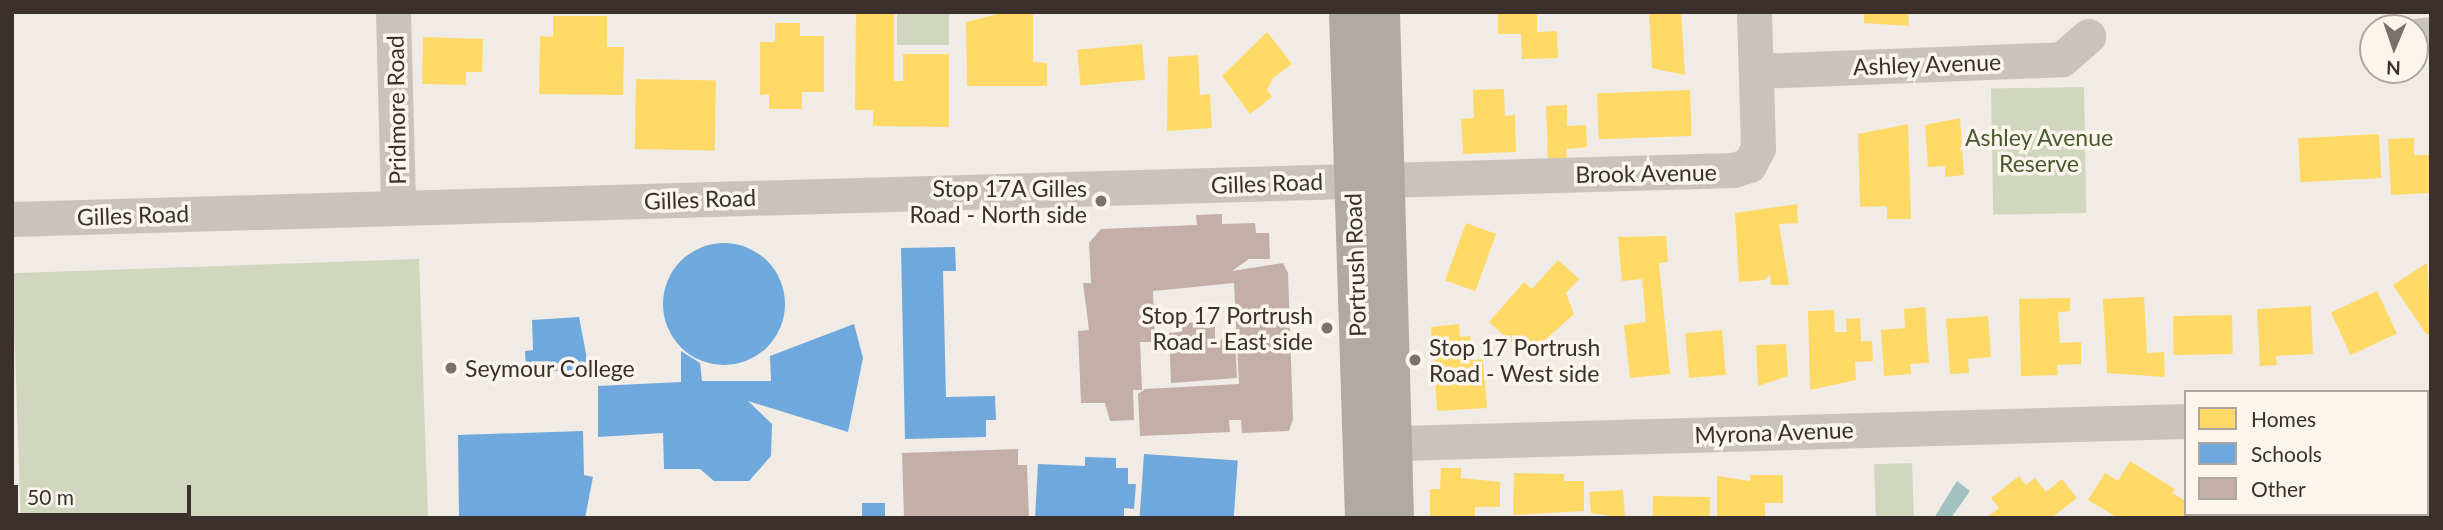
<!DOCTYPE html>
<html>
<head>
<meta charset="utf-8">
<style>
  body { margin:0 }
  #map { position:relative; width:2443px; height:530px; overflow:hidden; background:#f0ebe5; font-family:Lato,sans-serif }
  div>[style] { position:absolute }
  .green>* { inset:0; background:#d1d6bf; transform-origin:0 0 }
  .water>* { inset:0; background:#a1c2c1 }
  .homes>* { inset:0; background:#ffd966; transform-origin:0 0 }
  .schools>* { inset:0; background:#6fa8dc; transform-origin:0 0 }
  .round { border-radius:50% }
  .building>* { inset:0; background:#c3afa7 }
  .minor>* { height:35px; margin:-17.5px; padding:0 17.5px; transform-origin:17.5px; border-radius:17.5px; background:#c9c3be }
  .highway>* { height:38px; margin:-19px; padding:0 19px; transform-origin:19px; border-radius:19px; background:#afaaa4 }
  .dots>* { width:19px; height:19px; translate:-50% -50%; box-sizing:border-box; border:4px solid #fbf5ee; border-radius:50% }
  span { translate:-50% -50%; white-space:nowrap; text-align:center; line-height:1.15; -webkit-text-stroke:7px #fbf5ee; paint-order:stroke }
  .street-label { font-size:23px; color:#3b302b }
  .park-label { font-size:23px; color:#4a5a2e }
  .poi-label { font-size:23px; color:#3b302b }
  .right { translate:-100% -50%; text-align:right }
  .left { translate:0 -50%; text-align:left }
  .frame { position:absolute; inset:0; border:14px solid #3b302b; pointer-events:none }
  .legend { position:absolute; left:2184px; top:390px; width:245px; height:126px; box-sizing:border-box; background:#fbf5ee; border:2px solid #aea6a0; margin:0; padding:9px 12px; list-style:none; font-size:21px; color:#3b302b }
  .legend li { display:flex; align-items:center; gap:14px; height:35px }
  .legend b { width:35px; border:2px solid #aea6a0 }
  .north { position:absolute; left:2359px; top:14px; width:70px; height:70px; box-sizing:border-box; background:#fbf5ee; border:2px solid #aea6a0; border-radius:50%; rotate:182deg; font-size:19px; font-weight:700; line-height:28px; text-align:center; color:#3b302b }
  .north::after { content:''; display:block; margin:auto; width:24px; height:32px; background:#7a716c; clip-path:polygon(50% 0,100% 100%,50% 72%,0 100%) }
  .scale { position:absolute; left:14px; top:485px; width:177px; height:32px; box-sizing:border-box; border:4px solid #3b302b; border-top:0; padding-left:9px; font-size:21px; line-height:24px; white-space:nowrap; color:#3b302b; -webkit-text-stroke:5px #fbf5ee; paint-order:stroke }
</style>
</head>
<body>
<div id="map">
  <div class="green">
    <div style="left:897px;top:12px;width:52px;height:33px"></div>
    <div style="left:2084px;top:87px;width:126px;height:93px;rotate:89deg"></div>
    <div style="left:419px;top:259px;width:259px;height:407px;rotate:88deg"></div>
    <div style="left:1912px;top:463px;width:55px;height:38px;rotate:88deg"></div>
  </div>
  <div class="water">
    <div style="clip-path:polygon(1957px 481px,1970px 491px,1951px 518px,1934px 518px)"></div>
  </div>
  <div class="homes">
    <div style="clip-path:polygon(856px 12px,894px 12px,894px 81px,903px 81px,903px 54px,949px 54px,949px 127px,873px 126px,873px 110px,855px 110px)"></div>
    <div style="clip-path:polygon(1006px 12px,1033px 12px,1033px 62px,1047px 63px,1047px 86px,967px 86px,966px 22px)"></div>
    <div style="clip-path:polygon(1649px 12px,1681px 12px,1685px 75px,1652px 68px)"></div>
    <div style="clip-path:polygon(1864px 12px,1908px 12px,1909px 26px,1864px 23px)"></div>
    <div style="clip-path:polygon(1537px 13px,1537px 32px,1557px 31px,1558px 58px,1522px 59px,1521px 34px,1498px 34px,1498px 14px)"></div>
    <div style="clip-path:polygon(553px 16px,607px 16px,607px 47px,624px 47px,623px 95px,539px 94px,540px 36px,553px 37px)"></div>
    <div style="clip-path:polygon(775px 23px,800px 23px,800px 36px,824px 36px,824px 92px,802px 92px,802px 109px,769px 109px,769px 94px,760px 95px,760px 42px,775px 42px)"></div>
    <div style="clip-path:polygon(1267px 32px,1292px 64px,1273px 78px,1267px 90px,1272px 97px,1250px 114px,1222px 76px)"></div>
    <div style="clip-path:polygon(423px 37px,483px 39px,482px 72px,466px 72px,466px 85px,422px 84px)"></div>
    <div style="left:1142px;top:44px;width:36px;height:65px;rotate:85deg"></div>
    <div style="clip-path:polygon(1198px 55px,1200px 95px,1210px 94px,1212px 128px,1167px 131px,1168px 57px)"></div>
    <div style="left:636px;top:79px;width:80px;height:70px;rotate:1deg"></div>
    <div style="clip-path:polygon(1504px 89px,1505px 116px,1515px 115px,1516px 152px,1463px 154px,1461px 119px,1474px 118px,1473px 90px)"></div>
    <div style="left:1690px;top:90px;width:46px;height:93px;rotate:88deg"></div>
    <div style="clip-path:polygon(1567px 105px,1567px 126px,1586px 125px,1587px 147px,1566px 149px,1567px 161px,1548px 162px,1546px 106px)"></div>
    <div style="clip-path:polygon(1960px 118px,1964px 175px,1945px 177px,1945px 166px,1928px 167px,1925px 125px)"></div>
    <div style="clip-path:polygon(1908px 124px,1911px 219px,1887px 219px,1887px 206px,1860px 207px,1858px 134px)"></div>
    <div style="left:2379px;top:134px;width:44px;height:81px;rotate:87deg"></div>
    <div style="clip-path:polygon(2414px 138px,2414px 155px,2431px 155px,2431px 193px,2391px 195px,2388px 139px)"></div>
    <div style="clip-path:polygon(1797px 204px,1798px 223px,1779px 224px,1789px 285px,1771px 285px,1770px 274px,1765px 280px,1739px 282px,1735px 213px)"></div>
    <div style="left:1466px;top:223px;width:32px;height:61px;rotate:20deg"></div>
    <div style="clip-path:polygon(1666px 236px,1668px 262px,1659px 263px,1670px 374px,1630px 378px,1624px 325px,1646px 322px,1642px 279px,1622px 281px,1618px 237px)"></div>
    <div style="clip-path:polygon(1558px 260px,1579px 279px,1566px 293px,1574px 314px,1527px 356px,1489px 322px,1524px 282px,1532px 289px)"></div>
    <div style="clip-path:polygon(2427px 263px,2431px 332px,2427px 335px,2393px 285px)"></div>
    <div style="left:2377px;top:291px;width:47px;height:51px;rotate:65deg"></div>
    <div style="clip-path:polygon(2144px 297px,2147px 353px,2164px 352px,2165px 377px,2107px 373px,2103px 299px)"></div>
    <div style="clip-path:polygon(2070px 298px,2070px 311px,2058px 312px,2060px 343px,2081px 342px,2081px 364px,2057px 365px,2058px 375px,2021px 376px,2019px 299px)"></div>
    <div style="clip-path:polygon(2311px 306px,2313px 354px,2276px 356px,2277px 365px,2260px 366px,2257px 309px)"></div>
    <div style="clip-path:polygon(1925px 307px,1929px 363px,1910px 364px,1911px 374px,1884px 376px,1881px 330px,1905px 328px,1904px 309px)"></div>
    <div style="clip-path:polygon(1834px 310px,1835px 332px,1847px 332px,1846px 319px,1860px 318px,1861px 341px,1872px 341px,1873px 361px,1855px 362px,1856px 380px,1810px 390px,1808px 311px)"></div>
    <div style="left:2232px;top:315px;width:39px;height:59px;rotate:89deg"></div>
    <div style="clip-path:polygon(1988px 316px,1991px 357px,1968px 359px,1969px 373px,1950px 374px,1946px 319px)"></div>
    <div style="clip-path:polygon(1459px 324px,1460px 337px,1470px 336px,1472px 360px,1483px 359px,1487px 408px,1437px 411px,1431px 327px)"></div>
    <div style="left:1722px;top:330px;width:45px;height:37px;rotate:85deg"></div>
    <div style="clip-path:polygon(1786px 344px,1788px 376px,1758px 386px,1756px 345px)"></div>
    <div style="clip-path:polygon(2130px 461px,2175px 489px,2172px 493px,2184px 500px,2184px 518px,2118px 518px,2088px 500px,2105px 473px,2118px 481px)"></div>
    <div style="clip-path:polygon(1441px 468px,1461px 468px,1461px 478px,1500px 482px,1500px 507px,1475px 507px,1475px 517px,1430px 517px,1430px 489px,1440px 489px)"></div>
    <div style="clip-path:polygon(1514px 473px,1564px 474px,1564px 481px,1584px 481px,1584px 511px,1513px 515px)"></div>
    <div style="clip-path:polygon(1750px 475px,1783px 475px,1783px 503px,1765px 503px,1765px 518px,1717px 518px,1717px 476px,1750px 481px)"></div>
    <div style="clip-path:polygon(2019px 476px,2026px 485px,2035px 478px,2046px 492px,2062px 479px,2077px 498px,2051px 518px,1986px 518px,1999px 508px,1991px 498px)"></div>
    <div style="clip-path:polygon(1623px 490px,1625px 518px,1591px 513px,1589px 492px)"></div>
    <div style="left:1653px;top:496px;width:57px;height:22px;rotate:1deg"></div>
    <div style="left:2189px;top:514px;width:63px;height:4px"></div>
  </div>
  <div class="schools">
    <div class="round" style="left:663px;top:243px;width:122px;height:122px"></div>
    <div style="clip-path:polygon(955px 247px,956px 271px,943px 271px,946px 397px,995px 396px,996px 420px,986px 420px,986px 437px,905px 439px,901px 248px)"></div>
    <div style="clip-path:polygon(579px 317px,589px 369px,526px 373px,525px 351px,533px 350px,532px 320px)"></div>
    <div style="clip-path:polygon(854px 324px,863px 358px,848px 432px,748px 401px,772px 424px,771px 456px,749px 481px,714px 481px,700px 469px,664px 469px,663px 433px,598px 437px,598px 386px,681px 382px,681px 351px,700px 363px,702px 381px,771px 381px,770px 356px)"></div>
    <div style="clip-path:polygon(583px 431px,584px 475px,593px 477px,585px 518px,459px 518px,458px 435px)"></div>
    <div style="left:1144px;top:454px;width:94px;height:64px;rotate:4deg"></div>
    <div style="clip-path:polygon(1085px 457px,1116px 458px,1116px 468px,1128px 468px,1128px 484px,1136px 484px,1134px 509px,1124px 508px,1124px 518px,1035px 518px,1038px 464px,1085px 466px)"></div>
    <div style="left:862px;top:503px;width:23px;height:15px"></div>
  </div>
  <div class="building">
    <div style="clip-path:polygon(1222px 214px,1222px 224px,1255px 223px,1256px 233px,1269px 233px,1270px 259px,1249px 259px,1232px 271px,1283px 263px,1288px 273px,1293px 419px,1289px 431px,1242px 433px,1241px 420px,1229px 420px,1230px 432px,1140px 436px,1138px 394px,1145px 389px,1239px 384px,1234px 283px,1153px 291px,1155px 342px,1140px 342px,1142px 390px,1133px 390px,1134px 420px,1110px 421px,1105px 403px,1081px 403px,1078px 331px,1089px 330px,1083px 283px,1091px 283px,1089px 243px,1101px 229px,1197px 225px,1196px 215px)"></div>
    <div style="clip-path:polygon(1215px 322px,1215px 340px,1235px 339px,1237px 378px,1171px 383px,1169px 333px,1180px 332px,1180px 323px)"></div>
    <div style="clip-path:polygon(1018px 449px,1018px 465px,1027px 465px,1029px 518px,904px 518px,902px 453px)"></div>
  </div>
  <div class="minor">
    <div style="left:393px;top:12px;width:196px;rotate:88.5deg"></div>
    <div style="left:2415px;top:36px;width:16px;rotate:-7deg"></div>
    <div style="left:1756px;top:71px;width:306px;rotate:-2.2deg"></div>
    <div style="left:2062px;top:59px;width:35px;rotate:-41deg"></div>
    <div style="left:12px;top:219px;width:1722px;rotate:-1.63deg"></div>
    <div style="left:1733px;top:170px;width:17px;rotate:-17deg"></div>
    <div style="left:1749px;top:165px;width:19px;rotate:-62deg"></div>
    <div style="left:1758px;top:148px;width:136px;rotate:-91.7deg"></div>
    <div style="left:2427px;top:413px;width:4px"></div>
    <div style="left:1364px;top:444px;width:822px;rotate:-1.6deg"></div>
  </div>
  <div class="highway">
    <div style="left:1348px;top:12px;width:506px;rotate:88.19deg"></div>
    <div style="left:1381px;top:12px;width:506px;rotate:88.42deg"></div>
  </div>
  <div class="dots">
    <div style="left:1101px;top:201px;background:#7a716c"></div>
    <div style="left:1327px;top:328px;background:#7a716c"></div>
    <div style="left:1415px;top:360px;background:#7a716c"></div>
    <div style="left:451px;top:368px;background:#7a716c"></div>
  </div>
  <div class="street-label">
    <span style="left:1927px;top:64px;rotate:-2deg">Ashley Avenue</span>
    <span style="left:396px;top:110px;rotate:-91deg">Pridmore Road</span>
    <span style="left:1646px;top:173px;rotate:-1deg">Brook Avenue</span>
    <span style="left:1267px;top:183px;rotate:-2deg">Gilles Road</span>
    <span style="left:700px;top:199px;rotate:-2deg">Gilles Road</span>
    <span style="left:133px;top:215px;rotate:-2deg">Gilles Road</span>
    <span style="left:1355px;top:265px;rotate:-92deg">Portrush Road</span>
    <span style="left:1774px;top:432px;rotate:-2deg">Myrona Avenue</span>
  </div>
  <div class="park-label">
    <span style="left:2039px;top:150px">Ashley Avenue<br>Reserve</span>
  </div>
  <div class="poi-label">
    <span class="right" style="left:1087px;top:201px">Stop 17A Gilles<br>Road - North side</span>
    <span class="right" style="left:1313px;top:328px">Stop 17 Portrush<br>Road - East side</span>
    <span class="left" style="left:1429px;top:360px">Stop 17 Portrush<br>Road - West side</span>
    <span class="left" style="left:465px;top:368px">Seymour College</span>
  </div>
  <div class="frame"></div>
  <ul class="legend">
  <li><b style="height:19px;background:#ffd966"></b>Homes</li>
  <li><b style="height:19px;background:#6fa8dc"></b>Schools</li>
  <li><b style="height:19px;background:#c3afa7"></b>Other</li>
  </ul>
  <div class="north">N</div>
  <div class="scale">50 m</div>
</div>
</body>
</html>
